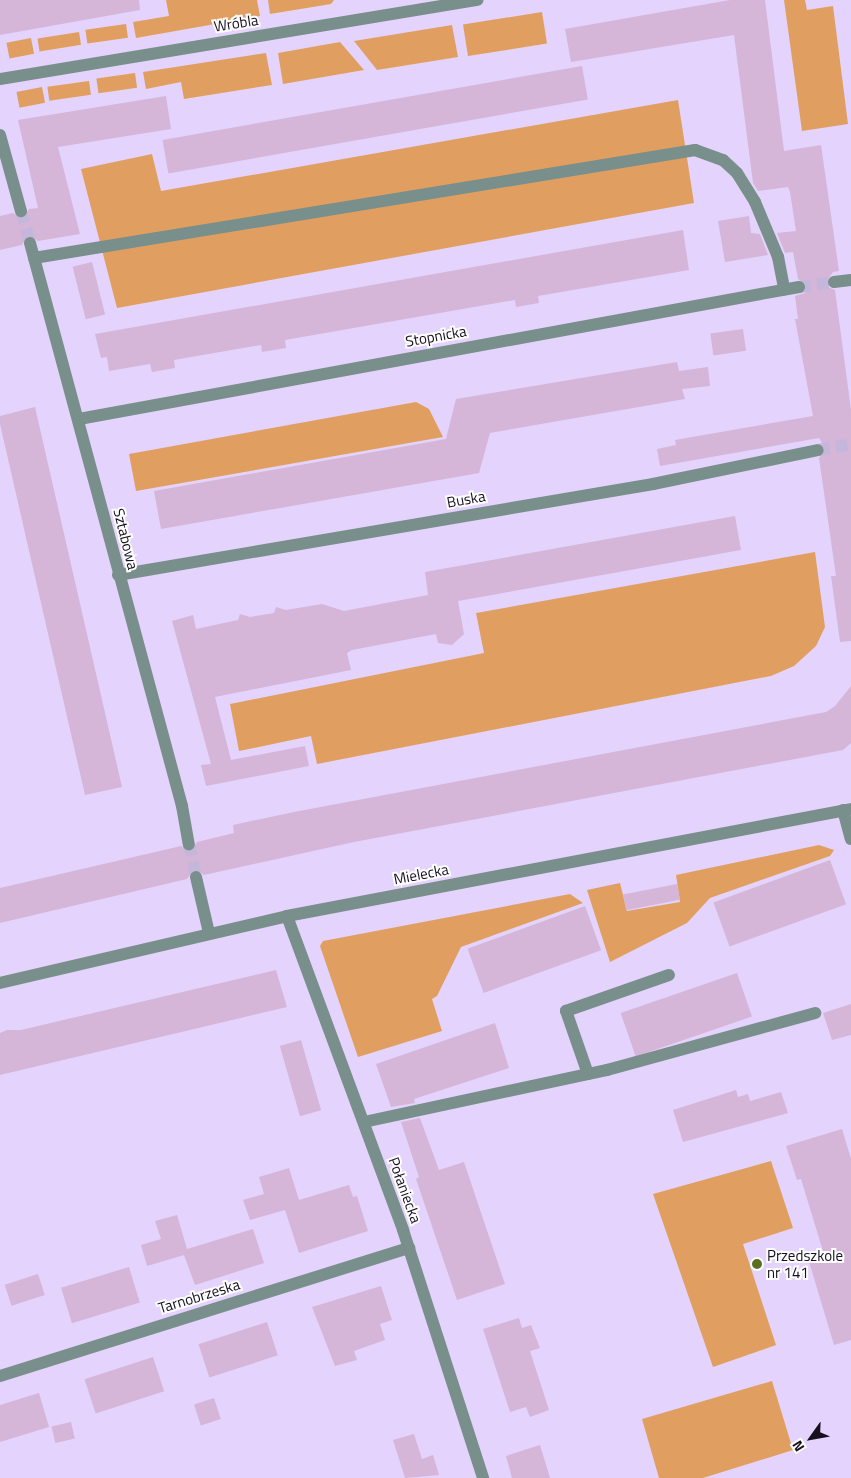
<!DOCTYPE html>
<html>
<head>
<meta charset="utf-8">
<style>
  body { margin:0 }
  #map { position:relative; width:851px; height:1478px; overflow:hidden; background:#e4d3fc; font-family:"Titillium Web",sans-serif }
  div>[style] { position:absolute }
  .green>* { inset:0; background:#e09f60; transform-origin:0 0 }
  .building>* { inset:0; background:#d5b6d8; transform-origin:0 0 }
  .minor-tunnel>* { height:12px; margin-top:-6px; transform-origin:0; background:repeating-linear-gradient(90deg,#c5b6db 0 12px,transparent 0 18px) }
  .minor>* { height:12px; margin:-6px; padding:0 6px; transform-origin:6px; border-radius:6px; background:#798f8b }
  .dots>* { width:14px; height:14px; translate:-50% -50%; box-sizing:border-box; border:2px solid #fdfdfd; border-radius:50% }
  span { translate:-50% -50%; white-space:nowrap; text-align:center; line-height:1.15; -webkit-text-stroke:4px #fdfdfd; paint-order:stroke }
  .street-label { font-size:15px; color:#16101e }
  .poi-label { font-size:15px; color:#16101e }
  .left { translate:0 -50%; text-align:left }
  .north { position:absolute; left:786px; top:1413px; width:50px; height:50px; -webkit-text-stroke:4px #fdfdfd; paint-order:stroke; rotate:238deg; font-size:14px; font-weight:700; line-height:20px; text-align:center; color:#16101e }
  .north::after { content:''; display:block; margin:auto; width:18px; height:22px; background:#16101e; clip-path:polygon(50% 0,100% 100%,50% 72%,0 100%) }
</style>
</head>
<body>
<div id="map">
  <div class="green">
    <div style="clip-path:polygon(166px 0,257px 0,260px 16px,136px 38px,133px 22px,169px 16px)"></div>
    <div style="clip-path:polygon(268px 0,334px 0,331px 4px,270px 14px)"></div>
    <div style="clip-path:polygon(784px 0,805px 0,807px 10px,833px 6px,848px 124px,802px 131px)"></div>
    <div style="left:542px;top:12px;width:32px;height:80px;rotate:81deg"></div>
    <div style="left:126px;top:24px;width:14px;height:41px;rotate:82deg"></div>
    <div style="clip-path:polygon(452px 25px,458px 57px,377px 70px,354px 41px)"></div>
    <div style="left:79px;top:32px;width:13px;height:42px;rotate:81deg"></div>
    <div style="left:31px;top:38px;width:16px;height:25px;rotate:79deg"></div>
    <div style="clip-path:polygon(340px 42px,364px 70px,283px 84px,278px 53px)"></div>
    <div style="clip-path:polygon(266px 53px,272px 85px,184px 99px,181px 82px,146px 89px,143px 72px)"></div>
    <div style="left:135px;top:73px;width:15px;height:39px;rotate:82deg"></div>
    <div style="left:89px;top:81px;width:14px;height:42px;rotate:82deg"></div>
    <div style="left:42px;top:87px;width:16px;height:26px;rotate:79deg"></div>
    <div style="clip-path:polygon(678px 100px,694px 203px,117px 308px,81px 169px,152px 154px,161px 191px)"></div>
    <div style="clip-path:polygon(416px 402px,429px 409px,443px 437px,136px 491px,129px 454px)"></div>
    <div style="clip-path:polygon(815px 552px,825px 627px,816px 646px,794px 666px,771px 676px,317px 764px,311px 736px,239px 751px,230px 704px,484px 653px,476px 613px)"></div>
    <div style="clip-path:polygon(819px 845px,834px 850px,830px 856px,710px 898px,687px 923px,610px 962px,587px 890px,620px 883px,627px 911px,680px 902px,676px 875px)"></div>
    <div style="clip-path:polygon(570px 894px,583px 903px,461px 947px,437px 996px,432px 999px,442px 1031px,358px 1057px,320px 946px,323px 941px)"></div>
    <div style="clip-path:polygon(771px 1161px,793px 1228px,743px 1244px,776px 1345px,713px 1367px,653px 1194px)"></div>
    <div style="clip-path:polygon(772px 1381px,793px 1450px,703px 1478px,659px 1478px,642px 1419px)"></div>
  </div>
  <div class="building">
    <div style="clip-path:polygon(0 0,139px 0,140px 10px,0 35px)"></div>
    <div style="clip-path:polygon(730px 0,765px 0,784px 151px,821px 145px,839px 271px,833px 272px,826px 282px,828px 287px,835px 290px,851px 410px,851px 641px,840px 642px,831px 576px,836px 576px,819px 458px,826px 449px,819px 438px,660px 466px,657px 449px,676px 445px,675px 440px,813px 416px,795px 319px,798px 319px,795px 296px,805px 293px,807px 285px,798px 279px,793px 252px,785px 253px,777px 233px,796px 231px,790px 192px,788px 187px,758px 191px,753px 183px,734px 35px,571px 62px,565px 29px)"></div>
    <div style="left:582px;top:66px;width:34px;height:426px;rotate:80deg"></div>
    <div style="clip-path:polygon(166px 96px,171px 129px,58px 147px,80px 234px,38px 241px,28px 235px,22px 245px,0 250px,0 216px,13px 213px,23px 219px,29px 209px,38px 208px,18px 120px)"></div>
    <div style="clip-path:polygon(749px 216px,751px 233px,760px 234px,768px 255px,725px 262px,718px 221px)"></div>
    <div style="clip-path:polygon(683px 230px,689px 270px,538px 296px,539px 303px,516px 307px,515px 300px,285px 340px,286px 348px,262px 352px,261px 345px,174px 360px,175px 368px,152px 372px,150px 364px,109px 371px,107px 357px,101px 358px,95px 334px)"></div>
    <div style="left:92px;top:262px;width:54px;height:20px;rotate:76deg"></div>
    <div style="left:743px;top:329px;width:22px;height:33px;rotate:82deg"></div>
    <div style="clip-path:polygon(677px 362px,679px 371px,708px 367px,710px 386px,682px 389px,685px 399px,490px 433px,479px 473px,161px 529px,154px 491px,446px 439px,456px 399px)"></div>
    <div style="clip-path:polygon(35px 407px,122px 787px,85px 795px,0 424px,0 416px)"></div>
    <div style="clip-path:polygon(735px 516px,741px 550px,458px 601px,464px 634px,452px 645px,438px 643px,436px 634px,352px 650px,347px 653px,351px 670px,215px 697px,231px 760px,305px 746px,309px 766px,206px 786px,201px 765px,211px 764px,172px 621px,193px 615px,196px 629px,238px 620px,240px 614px,250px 617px,274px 613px,276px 607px,286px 610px,322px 604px,344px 611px,428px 595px,425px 572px)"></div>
    <div style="clip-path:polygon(851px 686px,851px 743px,843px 750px,354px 842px,204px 875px,195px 869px,187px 879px,0 923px,0 888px,181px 846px,191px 852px,197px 842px,234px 833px,233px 825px,294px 812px,826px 712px,835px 706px)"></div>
    <div style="left:830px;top:860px;width:47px;height:124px;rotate:70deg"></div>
    <div style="left:677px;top:884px;width:16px;height:55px;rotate:79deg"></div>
    <div style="left:585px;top:906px;width:47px;height:125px;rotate:70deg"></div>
    <div style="clip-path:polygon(276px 970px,287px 1007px,0 1075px,0 1033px,7px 1030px,21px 1030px)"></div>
    <div style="left:737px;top:973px;width:46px;height:123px;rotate:71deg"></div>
    <div style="clip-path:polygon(851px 1004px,851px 1035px,832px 1040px,823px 1013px)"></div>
    <div style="clip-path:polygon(495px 1023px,509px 1068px,414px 1099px,415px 1103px,391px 1107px,376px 1064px)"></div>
    <div style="left:301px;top:1040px;width:73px;height:22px;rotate:74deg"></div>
    <div style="clip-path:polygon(736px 1090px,738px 1097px,748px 1094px,750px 1101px,781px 1092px,788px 1113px,683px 1142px,673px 1110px)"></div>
    <div style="clip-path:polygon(420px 1118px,439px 1170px,464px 1162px,505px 1284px,457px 1300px,416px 1179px,419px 1177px,401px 1122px)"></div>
    <div style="clip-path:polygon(842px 1129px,851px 1159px,851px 1340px,834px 1345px,807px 1255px,823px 1251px,801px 1179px,797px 1180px,786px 1146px)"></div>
    <div style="clip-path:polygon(289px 1168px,299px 1200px,349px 1185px,353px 1197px,357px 1196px,368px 1231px,299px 1253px,285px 1210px,250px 1220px,243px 1200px,264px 1194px,259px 1177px)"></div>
    <div style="clip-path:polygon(177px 1215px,187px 1249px,253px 1229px,264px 1263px,195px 1285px,184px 1255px,147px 1266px,141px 1245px,161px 1239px,155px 1221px)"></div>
    <div style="left:129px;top:1267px;width:37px;height:71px;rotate:73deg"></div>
    <div style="left:38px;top:1274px;width:22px;height:35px;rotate:72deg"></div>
    <div style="clip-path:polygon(381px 1286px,392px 1320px,380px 1324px,385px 1340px,354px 1351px,357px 1360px,335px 1366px,312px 1307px)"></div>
    <div style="clip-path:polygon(519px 1318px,522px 1328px,531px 1325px,540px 1348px,530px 1351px,549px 1410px,530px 1417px,526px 1407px,510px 1412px,483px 1329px)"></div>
    <div style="left:267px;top:1322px;width:35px;height:72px;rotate:72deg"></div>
    <div style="left:153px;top:1357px;width:36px;height:72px;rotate:72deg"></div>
    <div style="clip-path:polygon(39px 1393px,49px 1427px,0 1442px,0 1405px)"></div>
    <div style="left:214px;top:1398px;width:22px;height:21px;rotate:72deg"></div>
    <div style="left:71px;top:1422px;width:17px;height:20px;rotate:77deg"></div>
    <div style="clip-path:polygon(414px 1434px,422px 1459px,433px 1455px,439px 1475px,405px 1478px,393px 1440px)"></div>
    <div style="clip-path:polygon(540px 1445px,550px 1478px,512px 1478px,506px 1456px)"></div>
  </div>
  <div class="minor-tunnel">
    <div style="left:21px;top:211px;width:33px;rotate:74deg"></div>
    <div style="left:799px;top:287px;width:35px;rotate:-8deg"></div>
    <div style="left:818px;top:450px;width:34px;rotate:-10deg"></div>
    <div style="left:189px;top:844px;width:34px;rotate:78deg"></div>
  </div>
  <div class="minor">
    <div style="left:0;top:79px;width:484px;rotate:-9.4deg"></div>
    <div style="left:0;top:135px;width:79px;rotate:74.6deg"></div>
    <div style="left:30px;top:243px;width:583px;rotate:74.89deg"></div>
    <div style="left:182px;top:806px;width:39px;rotate:80deg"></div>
    <div style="left:34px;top:258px;width:670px;rotate:-9.28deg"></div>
    <div style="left:695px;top:150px;width:30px;rotate:20deg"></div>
    <div style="left:723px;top:160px;width:19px;rotate:43deg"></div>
    <div style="left:737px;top:173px;width:34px;rotate:58deg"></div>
    <div style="left:755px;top:202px;width:60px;rotate:67.3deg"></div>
    <div style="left:778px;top:257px;width:33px;rotate:79deg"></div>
    <div style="left:834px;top:282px;width:17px;rotate:-7deg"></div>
    <div style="left:79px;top:419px;width:732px;rotate:-10.39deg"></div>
    <div style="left:118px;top:575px;width:543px;rotate:-9.65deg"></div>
    <div style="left:653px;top:484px;width:168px;rotate:-11.6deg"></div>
    <div style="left:843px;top:810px;width:30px;rotate:75deg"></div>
    <div style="left:196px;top:877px;width:57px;rotate:76.9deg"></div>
    <div style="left:287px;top:916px;width:335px;rotate:69.7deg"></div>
    <div style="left:403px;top:1230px;width:261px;rotate:72.1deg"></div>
    <div style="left:0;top:983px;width:295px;rotate:-13.1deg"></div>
    <div style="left:287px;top:916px;width:574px;rotate:-10.74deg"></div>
    <div style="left:588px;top:1074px;width:67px;rotate:-109.2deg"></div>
    <div style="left:566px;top:1011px;width:109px;rotate:-19.3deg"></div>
    <div style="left:364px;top:1122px;width:249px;rotate:-12.1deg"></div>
    <div style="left:607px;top:1070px;width:216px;rotate:-15.3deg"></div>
    <div style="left:0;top:1376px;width:429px;rotate:-17.4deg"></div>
  </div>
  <div class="dots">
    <div style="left:757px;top:1264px;background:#5a7020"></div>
  </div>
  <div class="street-label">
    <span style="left:236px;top:23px;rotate:-9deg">Wróbla</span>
    <span style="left:436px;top:336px;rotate:-10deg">Stopnicka</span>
    <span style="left:466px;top:499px;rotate:-10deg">Buska</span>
    <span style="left:126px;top:539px;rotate:76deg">Sztabowa</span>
    <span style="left:421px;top:874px;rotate:-11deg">Mielecka</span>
    <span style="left:405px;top:1190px;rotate:70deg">Połaniecka</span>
    <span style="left:199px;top:1296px;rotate:-17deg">Tarnobrzeska</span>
  </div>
  <div class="poi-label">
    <span class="left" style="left:767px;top:1264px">Przedszkole<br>nr 141</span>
  </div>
  <div class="north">N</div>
</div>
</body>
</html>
